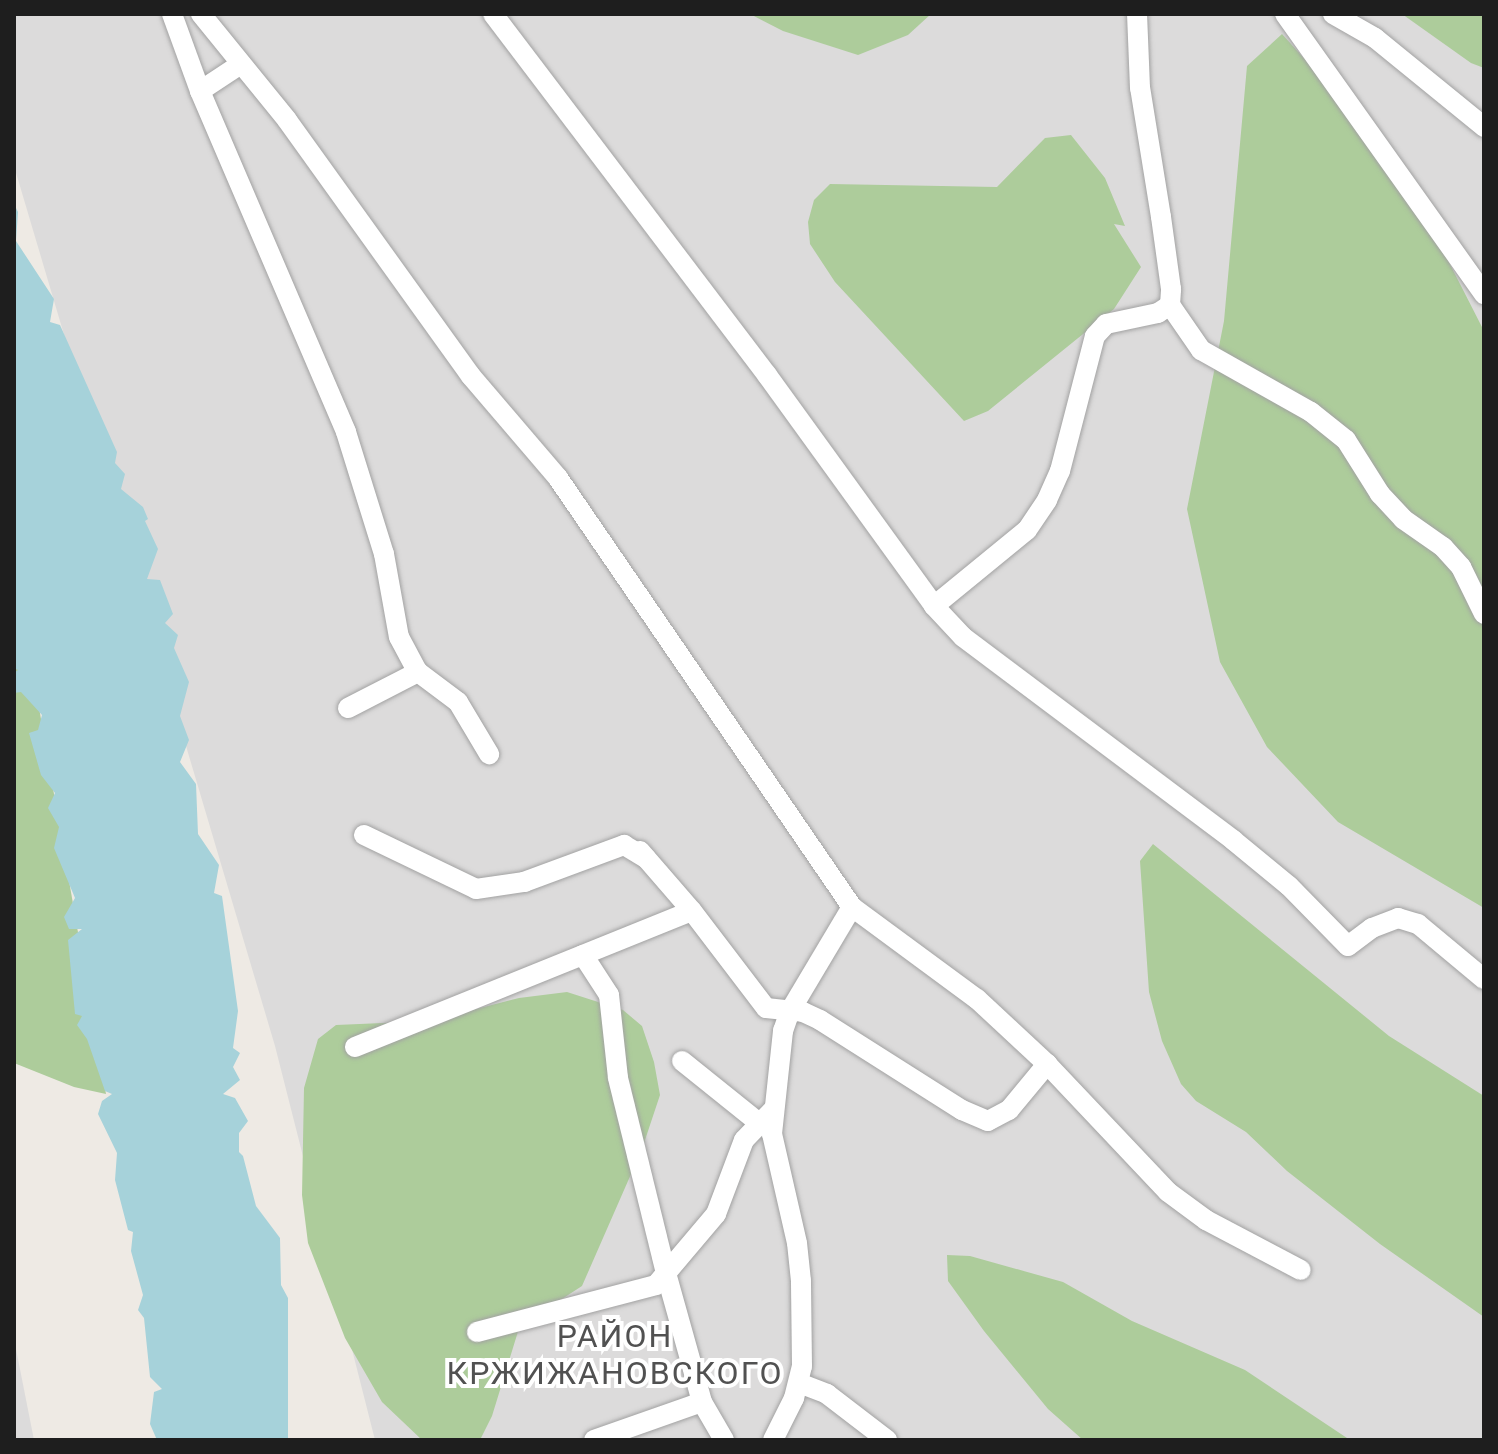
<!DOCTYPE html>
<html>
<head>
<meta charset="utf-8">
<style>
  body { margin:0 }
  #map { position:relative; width:1498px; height:1454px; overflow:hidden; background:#eeeae4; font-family:Roboto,sans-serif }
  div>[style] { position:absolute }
  .residential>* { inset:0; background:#dcdbdb }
  .forest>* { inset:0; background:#adcc9b }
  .water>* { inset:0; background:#a6d2da }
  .roads { filter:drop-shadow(0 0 2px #a2a2a2) drop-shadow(0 0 2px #a2a2a2) }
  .minor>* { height:20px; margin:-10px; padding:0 10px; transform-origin:10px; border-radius:10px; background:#fff }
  span { translate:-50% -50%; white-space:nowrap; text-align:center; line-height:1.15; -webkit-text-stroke:8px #fff; paint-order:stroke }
  .quarter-label { font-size:32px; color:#515151; letter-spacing:2px }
  .frame { position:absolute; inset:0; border:16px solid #1e1e1e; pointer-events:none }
</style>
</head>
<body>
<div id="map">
  <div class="residential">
    <div style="clip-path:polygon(14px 14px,1484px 14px,1484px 1440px,375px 1440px,275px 1046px,14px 166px)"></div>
    <div style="clip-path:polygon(14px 1339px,34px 1440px,14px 1440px)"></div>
  </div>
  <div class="forest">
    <div style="clip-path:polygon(750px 14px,931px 14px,908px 35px,858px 55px,783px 31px)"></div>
    <div style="clip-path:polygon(1402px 14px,1484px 14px,1484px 68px,1471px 63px)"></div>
    <div style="clip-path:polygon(1282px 34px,1384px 147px,1432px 229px,1484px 331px,1484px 908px,1338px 822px,1267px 747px,1220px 662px,1187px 509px,1224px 321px,1247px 66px)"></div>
    <div style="clip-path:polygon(1071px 135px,1105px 178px,1125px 226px,1114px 224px,1141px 267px,1114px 309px,988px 411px,964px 421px,835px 282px,810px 244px,808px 222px,814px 200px,830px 184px,997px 187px,1045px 138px)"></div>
    <div style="clip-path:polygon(14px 604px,24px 621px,106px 1094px,74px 1087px,14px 1063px)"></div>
    <div style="clip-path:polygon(1153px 844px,1389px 1036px,1484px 1096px,1484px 1317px,1380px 1244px,1287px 1171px,1246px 1132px,1196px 1101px,1181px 1084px,1162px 1041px,1149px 992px,1140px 861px)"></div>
    <div style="clip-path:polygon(567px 992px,623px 1010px,642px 1026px,654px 1062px,660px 1095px,642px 1149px,582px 1286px,548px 1308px,524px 1312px,492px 1416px,480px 1440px,422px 1440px,382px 1402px,345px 1338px,308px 1243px,302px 1195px,304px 1088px,318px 1039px,336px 1025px,430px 1021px,519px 998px)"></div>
    <div style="clip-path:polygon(947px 1255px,970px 1256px,1063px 1282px,1132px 1321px,1245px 1370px,1350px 1440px,1083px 1440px,1048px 1409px,984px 1331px,948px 1281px)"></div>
  </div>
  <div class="water">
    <div style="clip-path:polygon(14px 204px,18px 212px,16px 241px,54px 299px,50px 322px,60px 325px,117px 452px,115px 463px,125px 474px,121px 489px,143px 507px,148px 519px,145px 521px,158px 549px,147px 579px,160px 580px,173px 614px,165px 623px,178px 635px,174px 648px,189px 682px,180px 716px,189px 740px,180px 762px,196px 784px,198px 834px,219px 865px,214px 893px,222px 896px,238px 1011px,233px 1048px,240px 1053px,233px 1067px,240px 1080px,223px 1094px,235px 1098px,248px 1121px,239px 1133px,239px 1152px,243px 1156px,256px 1206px,280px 1238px,281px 1285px,288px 1298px,288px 1440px,157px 1440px,150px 1424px,154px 1392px,162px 1389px,150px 1377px,144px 1318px,138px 1310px,143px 1295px,131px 1251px,133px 1232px,128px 1230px,115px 1180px,117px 1153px,98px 1114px,102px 1101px,112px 1094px,105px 1091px,87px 1039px,77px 1025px,82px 1016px,75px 1014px,68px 940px,82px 929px,69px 929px,64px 917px,75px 898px,54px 848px,59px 827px,48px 808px,55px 793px,41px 775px,29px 733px,38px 730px,42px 715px,21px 692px,14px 693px,14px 673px,18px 670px,14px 668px)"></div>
  </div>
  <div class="roads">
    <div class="minor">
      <div style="left:172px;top:14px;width:82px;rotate:70deg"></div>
      <div style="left:200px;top:91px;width:371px;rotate:66.8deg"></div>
      <div style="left:346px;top:432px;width:128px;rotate:72.7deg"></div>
      <div style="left:384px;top:554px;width:84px;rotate:79.8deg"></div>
      <div style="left:399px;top:637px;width:40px;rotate:62deg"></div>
      <div style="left:418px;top:672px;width:50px;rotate:36.9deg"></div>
      <div style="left:458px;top:702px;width:61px;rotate:59.2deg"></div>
      <div style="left:201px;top:14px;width:136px;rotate:50.9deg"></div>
      <div style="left:287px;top:120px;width:315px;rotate:54.3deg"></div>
      <div style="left:471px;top:376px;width:134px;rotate:49.5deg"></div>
      <div style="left:558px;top:478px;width:520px;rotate:55.58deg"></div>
      <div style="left:852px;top:907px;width:155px;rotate:36.4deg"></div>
      <div style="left:977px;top:999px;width:96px;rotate:42.9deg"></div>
      <div style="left:1047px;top:1064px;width:176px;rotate:46.6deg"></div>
      <div style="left:1168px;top:1192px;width:47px;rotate:36.4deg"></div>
      <div style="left:1206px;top:1220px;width:107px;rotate:27.8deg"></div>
      <div style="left:493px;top:14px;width:453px;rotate:52.8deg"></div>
      <div style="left:767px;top:375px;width:285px;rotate:54.1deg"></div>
      <div style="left:934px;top:606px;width:42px;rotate:46.9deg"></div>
      <div style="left:963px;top:637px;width:338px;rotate:36.9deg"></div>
      <div style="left:1233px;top:840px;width:72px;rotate:39.4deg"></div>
      <div style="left:1289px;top:886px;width:84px;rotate:45.5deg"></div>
      <div style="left:1348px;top:946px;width:30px;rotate:-37deg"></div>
      <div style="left:1372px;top:928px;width:28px;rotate:-21deg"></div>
      <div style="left:1398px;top:918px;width:21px;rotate:17deg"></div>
      <div style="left:1418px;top:924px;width:86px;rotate:39.8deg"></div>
      <div style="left:1285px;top:14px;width:344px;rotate:54.6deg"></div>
      <div style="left:1333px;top:14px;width:48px;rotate:29.7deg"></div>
      <div style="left:1375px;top:38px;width:141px;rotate:39.2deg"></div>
      <div style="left:200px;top:91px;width:49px;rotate:-33.4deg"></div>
      <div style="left:1170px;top:305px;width:55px;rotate:55.4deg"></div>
      <div style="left:1201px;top:350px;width:126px;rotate:29.4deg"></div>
      <div style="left:1311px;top:412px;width:45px;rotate:38.7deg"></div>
      <div style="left:1346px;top:440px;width:64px;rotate:57.8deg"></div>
      <div style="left:1380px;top:494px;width:34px;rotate:47deg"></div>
      <div style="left:1403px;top:519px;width:49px;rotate:35deg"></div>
      <div style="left:1443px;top:547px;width:27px;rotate:48deg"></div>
      <div style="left:1461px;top:567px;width:52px;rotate:63.9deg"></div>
      <div style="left:934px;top:606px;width:120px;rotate:-39.3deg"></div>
      <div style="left:1027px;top:530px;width:36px;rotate:-56deg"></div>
      <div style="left:1047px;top:500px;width:32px;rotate:-66deg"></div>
      <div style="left:1060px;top:471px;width:139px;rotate:-75.5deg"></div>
      <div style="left:1095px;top:336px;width:16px;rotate:-47deg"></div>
      <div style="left:1106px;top:324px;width:53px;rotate:-11.9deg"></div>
      <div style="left:1158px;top:313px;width:14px;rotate:-34deg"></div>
      <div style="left:1170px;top:305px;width:16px;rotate:-86deg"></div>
      <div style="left:1171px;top:289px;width:73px;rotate:-97.9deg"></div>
      <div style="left:1161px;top:217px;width:131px;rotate:-99.2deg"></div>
      <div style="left:1140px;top:88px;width:74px;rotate:-92.3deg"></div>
      <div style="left:348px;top:708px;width:79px;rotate:-27.2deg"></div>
      <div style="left:364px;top:835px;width:124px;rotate:25.7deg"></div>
      <div style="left:476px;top:889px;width:49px;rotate:-8.3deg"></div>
      <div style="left:524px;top:882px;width:107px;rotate:-20.3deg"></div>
      <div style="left:624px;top:845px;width:26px;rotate:31deg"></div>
      <div style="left:640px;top:851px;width:79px;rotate:49.1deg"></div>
      <div style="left:692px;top:911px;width:122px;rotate:52.7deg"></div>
      <div style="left:766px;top:1008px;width:37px;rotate:6deg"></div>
      <div style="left:803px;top:1012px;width:19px;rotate:25deg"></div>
      <div style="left:820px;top:1020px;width:168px;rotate:32.4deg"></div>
      <div style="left:962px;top:1110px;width:28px;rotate:23deg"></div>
      <div style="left:988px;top:1121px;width:24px;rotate:-28deg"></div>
      <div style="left:1009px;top:1110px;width:60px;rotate:-50.4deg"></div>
      <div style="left:583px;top:955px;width:48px;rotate:57deg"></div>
      <div style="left:609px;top:995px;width:83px;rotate:83.8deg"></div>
      <div style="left:618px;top:1078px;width:201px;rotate:76.2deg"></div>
      <div style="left:666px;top:1273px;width:134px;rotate:74.4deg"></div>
      <div style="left:702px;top:1402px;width:44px;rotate:59.9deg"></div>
      <div style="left:355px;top:1047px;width:363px;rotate:-22deg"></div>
      <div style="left:682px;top:1061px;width:99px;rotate:38.8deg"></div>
      <div style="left:477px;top:1332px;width:185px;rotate:-14.7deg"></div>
      <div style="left:656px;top:1285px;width:93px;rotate:-49.8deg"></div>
      <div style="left:716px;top:1214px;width:79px;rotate:-69.3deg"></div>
      <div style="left:744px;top:1140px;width:42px;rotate:-46deg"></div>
      <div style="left:799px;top:1383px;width:30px;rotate:21deg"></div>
      <div style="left:827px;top:1394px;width:76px;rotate:37.5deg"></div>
      <div style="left:594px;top:1440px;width:114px;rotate:-19.4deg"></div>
      <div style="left:773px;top:1440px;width:47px;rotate:-63.4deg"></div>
      <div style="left:794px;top:1398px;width:33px;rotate:-76deg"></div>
      <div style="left:802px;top:1366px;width:85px;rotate:-90.7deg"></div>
      <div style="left:801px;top:1281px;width:38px;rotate:-96deg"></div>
      <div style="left:797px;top:1243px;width:112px;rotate:-102.9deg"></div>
      <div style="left:772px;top:1134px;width:104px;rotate:-83.9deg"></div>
      <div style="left:783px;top:1031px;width:21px;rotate:-71deg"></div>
      <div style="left:790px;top:1011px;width:121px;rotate:-59.2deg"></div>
    </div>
  </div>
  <div class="quarter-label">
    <span style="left:615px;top:1355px">РАЙОН<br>КРЖИЖАНОВСКОГО</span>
  </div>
  <div class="frame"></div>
</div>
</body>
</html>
